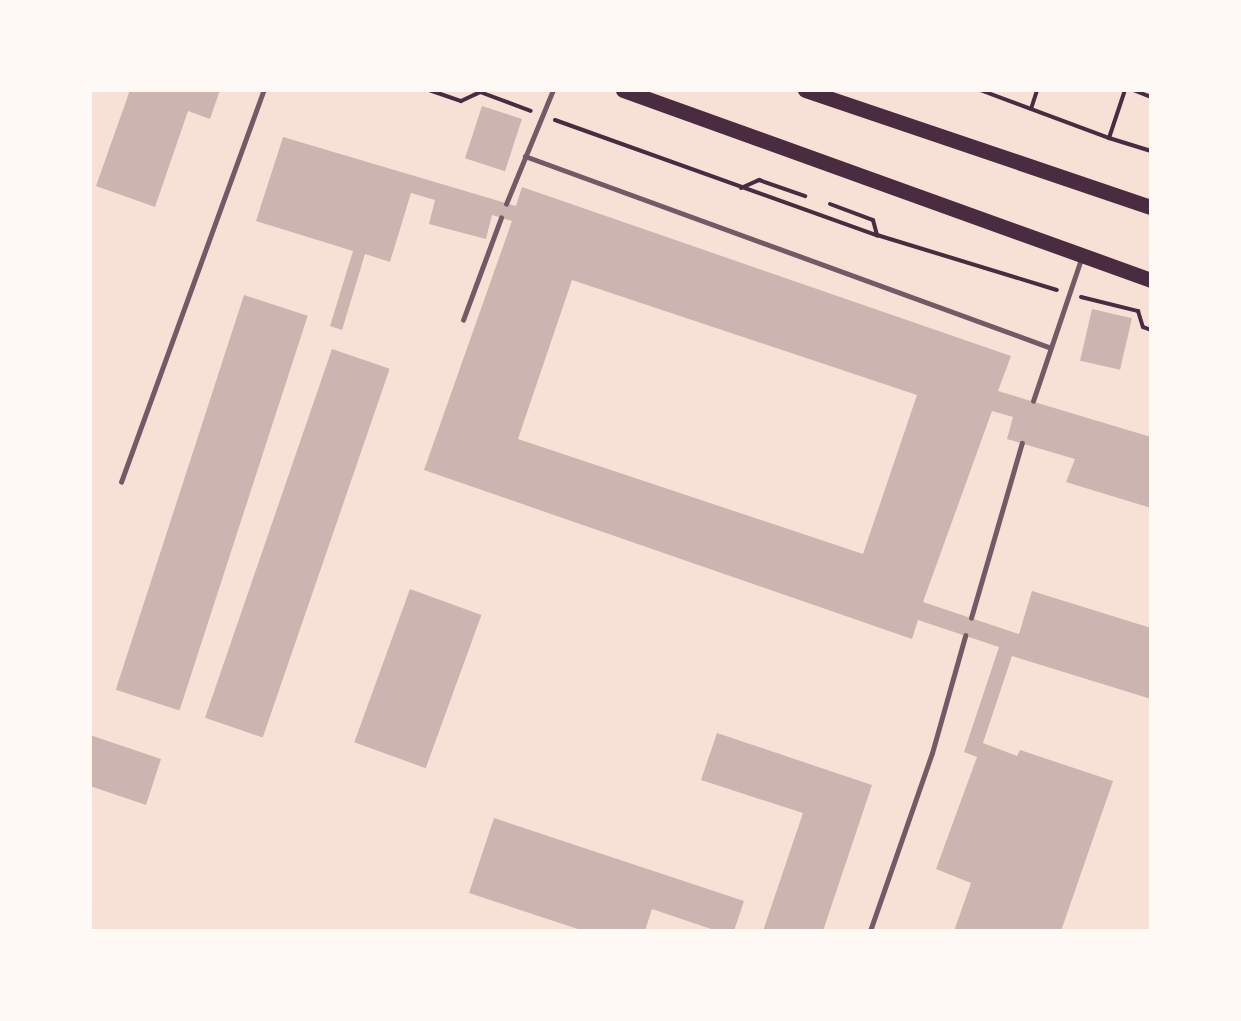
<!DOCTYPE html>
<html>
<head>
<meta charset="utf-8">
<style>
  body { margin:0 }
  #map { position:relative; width:1241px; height:1021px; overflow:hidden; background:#f7e1d7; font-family:"DejaVu Sans",sans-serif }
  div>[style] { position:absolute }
  .building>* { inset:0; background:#ccb4b1; transform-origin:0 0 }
  .path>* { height:4px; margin:-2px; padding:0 2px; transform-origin:2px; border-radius:2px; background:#4a2c40 }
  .service>* { height:4.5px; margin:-2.25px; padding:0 2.25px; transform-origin:2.25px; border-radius:2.25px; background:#755966 }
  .primary>* { height:15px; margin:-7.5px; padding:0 7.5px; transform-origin:7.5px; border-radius:7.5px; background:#4a2c40 }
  span { translate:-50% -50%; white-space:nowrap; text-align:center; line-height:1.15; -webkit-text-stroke:6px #fffaf5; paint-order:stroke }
  .frame { position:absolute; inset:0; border:92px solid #fffaf5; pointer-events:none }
</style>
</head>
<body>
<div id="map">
  <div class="building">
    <div style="clip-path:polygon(130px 90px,220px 90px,210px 119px,188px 111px,155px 207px,96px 186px)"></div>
    <div style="left:482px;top:106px;width:42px;height:55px;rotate:18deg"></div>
    <div style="clip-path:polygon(evenodd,283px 137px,516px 206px,522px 187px,1011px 356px,998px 391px,1151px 437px,1151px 508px,1066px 482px,1075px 459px,1007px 439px,1013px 417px,992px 411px,923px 602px,1019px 634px,1032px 591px,1151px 628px,1151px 699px,1012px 656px,983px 743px,1017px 756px,1020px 750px,1113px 781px,1061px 931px,954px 931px,971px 883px,936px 869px,977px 757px,964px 752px,999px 647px,918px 620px,912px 639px,424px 470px,512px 221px,492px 215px,486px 239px,429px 224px,435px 200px,411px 193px,390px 262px,365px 254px,342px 330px,330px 326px,353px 251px,256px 221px,283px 137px,572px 280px,917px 395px,863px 554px,518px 439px,572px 280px)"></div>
    <div style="left:244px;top:295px;width:67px;height:415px;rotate:18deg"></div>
    <div style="left:1092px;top:309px;width:41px;height:53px;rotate:13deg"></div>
    <div style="left:332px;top:349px;width:61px;height:390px;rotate:19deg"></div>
    <div style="left:410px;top:589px;width:76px;height:163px;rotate:20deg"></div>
    <div style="clip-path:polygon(717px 733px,872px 785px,823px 931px,763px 931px,803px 813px,701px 780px)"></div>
    <div style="clip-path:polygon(90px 735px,161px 759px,146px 805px,90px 786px)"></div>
    <div style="clip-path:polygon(494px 818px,744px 901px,734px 931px,717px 931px,652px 909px,645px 931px,584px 931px,469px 893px)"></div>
  </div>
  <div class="path">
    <div style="left:429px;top:90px;width:34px;rotate:19deg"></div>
    <div style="left:461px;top:101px;width:21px;rotate:-25deg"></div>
    <div style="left:480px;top:92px;width:54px;rotate:20.4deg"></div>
    <div style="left:980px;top:90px;width:138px;rotate:20.4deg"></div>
    <div style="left:1109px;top:138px;width:51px;rotate:-71.6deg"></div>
    <div style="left:1133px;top:90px;width:19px;rotate:21deg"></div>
    <div style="left:1031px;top:109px;width:20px;rotate:-72deg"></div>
    <div style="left:555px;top:120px;width:342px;rotate:19.7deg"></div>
    <div style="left:877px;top:235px;width:188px;rotate:17deg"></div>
    <div style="left:1109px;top:138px;width:44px;rotate:17.2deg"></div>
    <div style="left:741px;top:188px;width:20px;rotate:-24deg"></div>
    <div style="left:759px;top:180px;width:49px;rotate:19.2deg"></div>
    <div style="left:830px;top:204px;width:46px;rotate:20.4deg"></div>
    <div style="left:873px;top:220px;width:16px;rotate:75deg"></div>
    <div style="left:1081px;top:297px;width:59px;rotate:13.8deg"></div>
    <div style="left:1138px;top:311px;width:17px;rotate:73deg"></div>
    <div style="left:1143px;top:327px;width:9px;rotate:21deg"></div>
  </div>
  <div class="service">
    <div style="left:525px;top:156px;width:558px;rotate:20.03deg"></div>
    <div style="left:506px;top:204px;width:123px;rotate:-67.6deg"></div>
    <div style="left:463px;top:320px;width:109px;rotate:-69.6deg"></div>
    <div style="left:1033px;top:401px;width:150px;rotate:-71.3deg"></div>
    <div style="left:121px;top:482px;width:417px;rotate:-70deg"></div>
    <div style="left:971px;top:618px;width:182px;rotate:-73.8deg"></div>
    <div style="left:870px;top:931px;width:188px;rotate:-70.8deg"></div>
    <div style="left:932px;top:753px;width:122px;rotate:-74.2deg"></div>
  </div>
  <div class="primary">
    <div style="left:623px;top:90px;width:561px;rotate:19.79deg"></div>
    <div style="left:805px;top:90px;width:365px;rotate:18.7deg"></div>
  </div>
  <div class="frame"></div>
</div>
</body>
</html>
